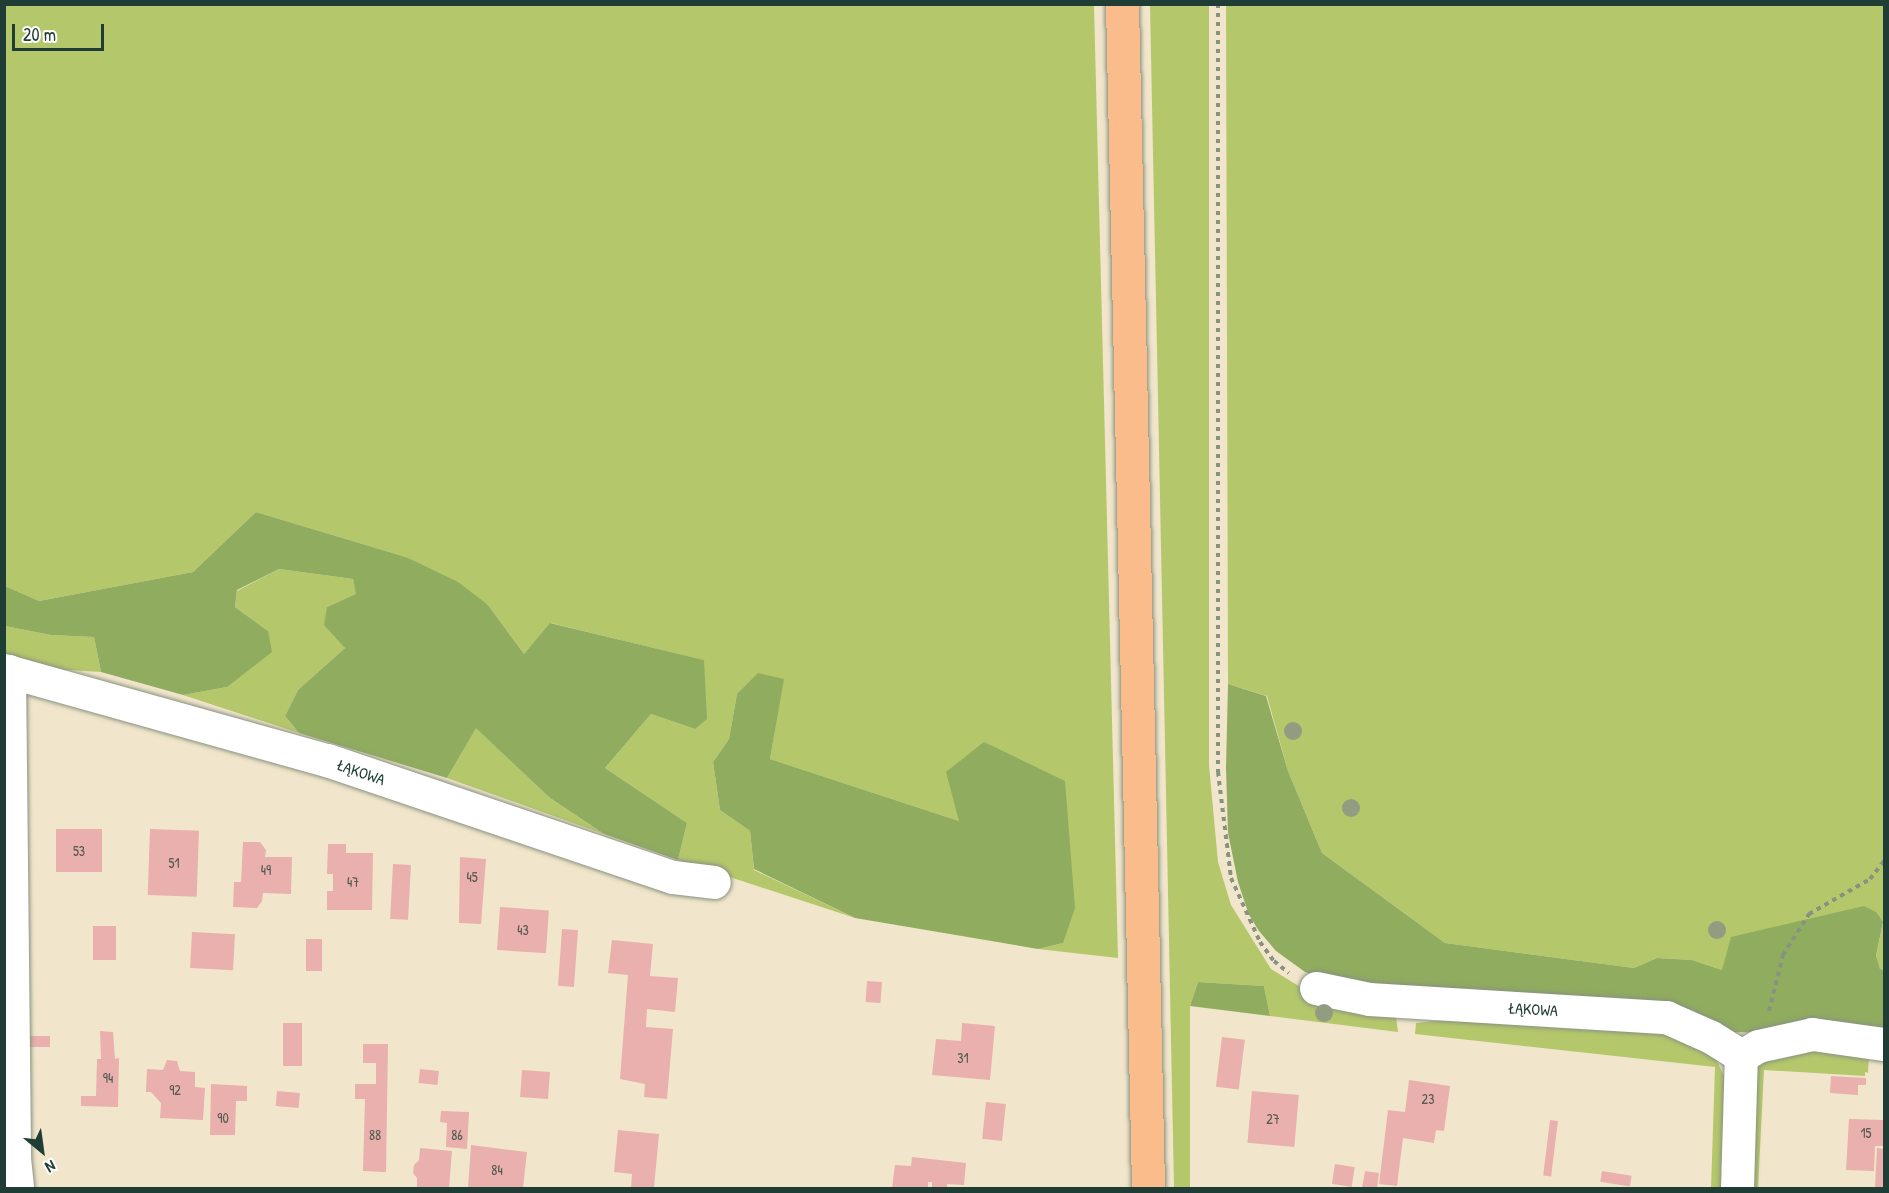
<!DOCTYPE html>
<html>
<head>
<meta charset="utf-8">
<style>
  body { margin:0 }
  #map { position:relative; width:1889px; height:1193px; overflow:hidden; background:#f1e6cb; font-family:"Patrick Hand",sans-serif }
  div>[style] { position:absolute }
  .green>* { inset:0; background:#b5c76b }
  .forest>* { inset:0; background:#90ac5f }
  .building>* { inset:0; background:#e9b0ad; transform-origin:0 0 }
  .path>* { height:4px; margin-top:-2px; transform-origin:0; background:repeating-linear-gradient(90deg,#889280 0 4.5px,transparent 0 9px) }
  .roads { filter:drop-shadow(0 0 2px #889280) drop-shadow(0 0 2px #889280) }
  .minor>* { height:33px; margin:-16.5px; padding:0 16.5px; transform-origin:16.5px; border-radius:16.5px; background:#fff }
  .major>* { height:33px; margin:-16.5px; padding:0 16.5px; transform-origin:16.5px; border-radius:16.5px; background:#fabc8b }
  .trees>* { width:18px; height:18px; margin:-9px; border-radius:50%; background:#929c80 }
  span { translate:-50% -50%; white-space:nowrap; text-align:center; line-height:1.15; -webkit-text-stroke:6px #fff; paint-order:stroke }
  .number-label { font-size:14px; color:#525a52 }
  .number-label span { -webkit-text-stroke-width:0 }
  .street-label { font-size:16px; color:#1f3d34 }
  .frame { position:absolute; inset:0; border:6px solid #1f3d34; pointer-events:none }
  .north { position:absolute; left:12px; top:1121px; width:60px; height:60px; -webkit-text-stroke:4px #fff; paint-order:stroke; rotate:151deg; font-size:16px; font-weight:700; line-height:24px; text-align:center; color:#1f3d34 }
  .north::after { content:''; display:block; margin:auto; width:21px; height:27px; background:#1f3d34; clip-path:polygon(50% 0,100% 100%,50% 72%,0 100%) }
  .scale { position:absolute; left:12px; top:24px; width:92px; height:27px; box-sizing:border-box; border:3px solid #1f3d34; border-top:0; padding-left:8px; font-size:18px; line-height:21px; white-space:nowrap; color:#1f3d34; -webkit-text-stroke:4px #fff; paint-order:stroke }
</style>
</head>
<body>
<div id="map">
  <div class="green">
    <div style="clip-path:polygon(4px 5px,1094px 5px,1118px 958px,1038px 949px,1063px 943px,959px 821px,770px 759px,783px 679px,737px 694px,729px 739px,713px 762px,720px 810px,750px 831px,754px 870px,855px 918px,678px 860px,687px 823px,605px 768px,651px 714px,695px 729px,703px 660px,551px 623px,524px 654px,488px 605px,406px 557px,256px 512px,193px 572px,39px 601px,5px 586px)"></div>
    <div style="clip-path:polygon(1150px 5px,1209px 5px,1209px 765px,1218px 862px,1231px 905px,1271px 969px,1297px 985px,1343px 1006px,1396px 1016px,1398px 1032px,1270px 1016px,1264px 986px,1198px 982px,1190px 1006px,1190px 1188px,1174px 1188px)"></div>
    <div style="clip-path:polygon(1226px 5px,1884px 5px,1884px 970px,1880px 969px,1876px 957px,1883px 922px,1722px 970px,1692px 960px,1657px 958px,1634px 968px,1445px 943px,1322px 853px,1288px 771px,1267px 696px,1228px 684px)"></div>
    <div style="clip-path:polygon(279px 569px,353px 579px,357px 594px,327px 607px,345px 648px,298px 690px,285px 716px,299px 733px,183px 695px,227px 687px,268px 631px,235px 607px,237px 591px)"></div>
    <div style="clip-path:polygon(5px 626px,51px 635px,94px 637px,101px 672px,51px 669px,5px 657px)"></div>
    <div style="clip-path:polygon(476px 727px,550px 798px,604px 834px,447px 778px)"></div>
    <div style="clip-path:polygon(1484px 1016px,1673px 1032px,1715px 1057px,1727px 1082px,1724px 1188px,1711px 1188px,1715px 1067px,1415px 1034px,1416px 1023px)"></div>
    <div style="clip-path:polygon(1775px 1048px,1884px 1049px,1884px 1068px,1884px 1055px,1869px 1054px,1868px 1073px,1865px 1072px,1865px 1076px,1764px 1070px,1758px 1188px,1750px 1188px,1751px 1077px,1760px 1060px)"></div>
  </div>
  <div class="forest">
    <div style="clip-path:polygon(256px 512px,406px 557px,458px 582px,488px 605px,524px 654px,550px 623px,704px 660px,707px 719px,695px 729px,651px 714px,605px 768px,687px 823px,678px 860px,604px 834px,550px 798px,476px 728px,447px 778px,299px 733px,285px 716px,298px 690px,345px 648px,324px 625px,327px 607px,356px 594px,353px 579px,279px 569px,237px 590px,235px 607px,268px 631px,272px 652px,227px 687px,183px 695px,101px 672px,94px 637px,51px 635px,5px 626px,5px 586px,39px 601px,193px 572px)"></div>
    <div style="clip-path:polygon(758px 673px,784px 679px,770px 759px,959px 821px,946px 772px,984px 742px,1065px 781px,1075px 908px,1063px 943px,1038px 949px,855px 918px,754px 869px,750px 831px,720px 810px,713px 762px,729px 739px,737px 694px)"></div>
    <div style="clip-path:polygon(1228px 684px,1266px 696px,1288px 771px,1322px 853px,1445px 943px,1634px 968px,1657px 958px,1692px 960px,1722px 970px,1731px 937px,1864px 906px,1876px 912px,1883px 922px,1876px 956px,1880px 969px,1884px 970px,1884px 1034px,1724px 1032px,1344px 986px,1305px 972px,1276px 951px,1259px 931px,1249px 915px,1238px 882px,1228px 833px,1226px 768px)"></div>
    <div style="clip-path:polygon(1198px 982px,1264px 986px,1270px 1016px,1190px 1006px)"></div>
  </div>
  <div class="building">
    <div style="left:56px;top:829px;width:46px;height:43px"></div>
    <div style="left:150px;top:829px;width:49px;height:66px;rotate:2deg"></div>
    <div style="clip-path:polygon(243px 842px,260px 842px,266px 850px,265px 857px,292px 857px,291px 894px,263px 893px,262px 901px,257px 908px,233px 907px,234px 882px,241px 882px)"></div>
    <div style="clip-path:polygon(328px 844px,346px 844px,346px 853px,373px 853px,372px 910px,327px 910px,327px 891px,333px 891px,333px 874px,327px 874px)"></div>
    <div style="clip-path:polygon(460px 857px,486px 859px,481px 924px,459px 923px)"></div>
    <div style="left:393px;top:864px;width:18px;height:55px;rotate:3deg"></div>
    <div style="left:500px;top:907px;width:49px;height:43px;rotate:4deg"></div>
    <div style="left:93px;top:926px;width:23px;height:34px"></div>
    <div style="left:562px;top:929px;width:16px;height:57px;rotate:4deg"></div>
    <div style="left:192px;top:932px;width:43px;height:36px;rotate:3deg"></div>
    <div style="left:306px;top:939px;width:16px;height:32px"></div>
    <div style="clip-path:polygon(612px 940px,653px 944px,650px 976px,678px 978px,675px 1012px,647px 1009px,646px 1027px,673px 1029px,667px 1099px,644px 1097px,645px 1084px,620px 1079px,628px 975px,608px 973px)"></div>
    <div style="left:867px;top:981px;width:15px;height:21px;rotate:4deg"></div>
    <div style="left:283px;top:1023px;width:19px;height:43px"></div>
    <div style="clip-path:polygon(962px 1023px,995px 1026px,990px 1080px,932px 1075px,936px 1039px,961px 1041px)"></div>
    <div style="clip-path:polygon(100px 1031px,113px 1032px,115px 1059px,119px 1058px,118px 1107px,81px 1106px,81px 1096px,96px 1096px,97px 1059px,101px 1059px)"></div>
    <div style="left:28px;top:1036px;width:22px;height:11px"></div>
    <div style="left:1222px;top:1037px;width:23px;height:50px;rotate:7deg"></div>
    <div style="clip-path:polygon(363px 1044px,388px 1044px,386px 1172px,363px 1171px,365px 1099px,355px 1099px,355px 1084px,376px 1084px,376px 1063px,363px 1063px)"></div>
    <div style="clip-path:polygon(167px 1060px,177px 1061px,180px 1071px,195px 1072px,195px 1087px,205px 1088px,203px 1120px,160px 1118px,161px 1103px,151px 1092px,146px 1092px,147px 1069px,163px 1070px)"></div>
    <div style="left:420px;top:1069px;width:19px;height:14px;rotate:6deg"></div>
    <div style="left:522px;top:1070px;width:28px;height:27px;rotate:4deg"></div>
    <div style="clip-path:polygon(1831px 1076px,1866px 1078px,1866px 1085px,1858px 1085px,1858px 1095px,1830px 1093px)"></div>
    <div style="clip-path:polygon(1409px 1080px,1450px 1086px,1444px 1131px,1436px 1130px,1434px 1143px,1403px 1138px,1397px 1186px,1379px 1184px,1388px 1110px,1405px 1112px)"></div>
    <div style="clip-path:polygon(211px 1084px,247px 1086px,247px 1101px,236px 1101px,235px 1135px,210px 1135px)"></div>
    <div style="left:277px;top:1091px;width:23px;height:15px;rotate:5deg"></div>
    <div style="left:1252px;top:1091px;width:47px;height:52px;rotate:5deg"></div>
    <div style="left:986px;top:1102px;width:20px;height:37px;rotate:6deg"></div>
    <div style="clip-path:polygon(441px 1111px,469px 1112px,467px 1149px,446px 1147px,447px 1123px,440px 1122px)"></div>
    <div style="clip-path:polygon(1849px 1119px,1884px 1120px,1884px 1146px,1875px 1146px,1874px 1171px,1846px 1170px)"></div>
    <div style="left:1550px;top:1120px;width:8px;height:56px;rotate:7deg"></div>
    <div style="clip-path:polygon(618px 1130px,659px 1134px,654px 1188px,631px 1188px,632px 1174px,614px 1172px)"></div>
    <div style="clip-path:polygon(471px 1145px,527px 1152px,523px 1188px,468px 1188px)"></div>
    <div style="clip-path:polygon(420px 1148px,452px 1151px,449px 1188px,417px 1188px,417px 1178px,413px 1173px,414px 1165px,419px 1160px)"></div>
    <div style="clip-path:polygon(1877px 1148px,1884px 1149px,1884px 1188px,1875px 1188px)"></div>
    <div style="clip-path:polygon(912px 1157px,966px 1163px,964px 1185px,947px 1184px,947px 1188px,932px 1188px,932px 1182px,928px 1182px,928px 1188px,892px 1188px,895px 1165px,911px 1166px)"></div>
    <div style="left:1335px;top:1164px;width:20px;height:20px;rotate:9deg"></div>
    <div style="clip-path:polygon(1365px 1171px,1379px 1173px,1377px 1188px,1362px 1188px)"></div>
    <div style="left:1602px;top:1171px;width:30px;height:11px;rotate:9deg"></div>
  </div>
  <div class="path">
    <div style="left:1218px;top:4px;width:768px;rotate:90deg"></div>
    <div style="left:1218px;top:772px;width:107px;rotate:83deg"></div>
    <div style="left:1231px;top:878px;width:70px;rotate:65.6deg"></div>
    <div style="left:1260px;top:942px;width:24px;rotate:54deg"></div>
    <div style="left:1274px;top:961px;width:19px;rotate:39deg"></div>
    <div style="left:1769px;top:1011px;width:58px;rotate:-76deg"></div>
    <div style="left:1783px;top:955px;width:49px;rotate:-57.6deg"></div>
    <div style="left:1809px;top:914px;width:70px;rotate:-29.8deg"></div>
    <div style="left:1870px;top:879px;width:23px;rotate:-52deg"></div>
  </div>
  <div class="roads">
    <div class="minor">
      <div style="left:4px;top:670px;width:335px;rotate:15.6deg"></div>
      <div style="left:327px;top:760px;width:365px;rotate:18.7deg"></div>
      <div style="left:673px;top:877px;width:41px;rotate:7deg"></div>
      <div style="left:9px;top:671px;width:487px;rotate:89.4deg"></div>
      <div style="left:14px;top:1158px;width:30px;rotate:84deg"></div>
      <div style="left:1316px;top:988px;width:54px;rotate:11.7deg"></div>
      <div style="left:1369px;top:999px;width:298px;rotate:3.5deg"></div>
      <div style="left:1666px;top:1017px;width:49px;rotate:24deg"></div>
      <div style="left:1711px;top:1037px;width:36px;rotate:32deg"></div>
      <div style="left:1741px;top:1056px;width:20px;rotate:-30deg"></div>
      <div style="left:1758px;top:1046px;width:55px;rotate:-12.5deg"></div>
      <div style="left:1812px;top:1034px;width:73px;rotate:7.9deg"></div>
      <div style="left:1737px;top:1188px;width:132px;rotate:-88.3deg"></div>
    </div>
    <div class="major">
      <div style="left:1122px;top:4px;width:1184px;rotate:88.74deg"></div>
    </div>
  </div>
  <div class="trees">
    <div style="left:1293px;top:731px"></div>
    <div style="left:1351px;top:808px"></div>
    <div style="left:1717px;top:930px"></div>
    <div style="left:1324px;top:1013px"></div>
  </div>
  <div class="number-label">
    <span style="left:79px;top:851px">53</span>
    <span style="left:174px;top:863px">51</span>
    <span style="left:266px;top:870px">49</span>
    <span style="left:472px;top:877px">45</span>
    <span style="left:353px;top:882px">47</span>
    <span style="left:523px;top:930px">43</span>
    <span style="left:963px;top:1058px">31</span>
    <span style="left:108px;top:1078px">94</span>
    <span style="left:175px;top:1090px">92</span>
    <span style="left:1428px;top:1099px">23</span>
    <span style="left:223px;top:1118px">90</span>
    <span style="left:1273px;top:1119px">27</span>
    <span style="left:1866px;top:1133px">15</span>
    <span style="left:375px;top:1135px">88</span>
    <span style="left:457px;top:1135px">86</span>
    <span style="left:497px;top:1170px">84</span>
  </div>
  <div class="street-label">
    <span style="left:361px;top:772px;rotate:19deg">ŁĄKOWA</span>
    <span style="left:1533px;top:1009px;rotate:3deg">ŁĄKOWA</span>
  </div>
  <div class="frame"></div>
  <div class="north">N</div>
  <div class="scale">20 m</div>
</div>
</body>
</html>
